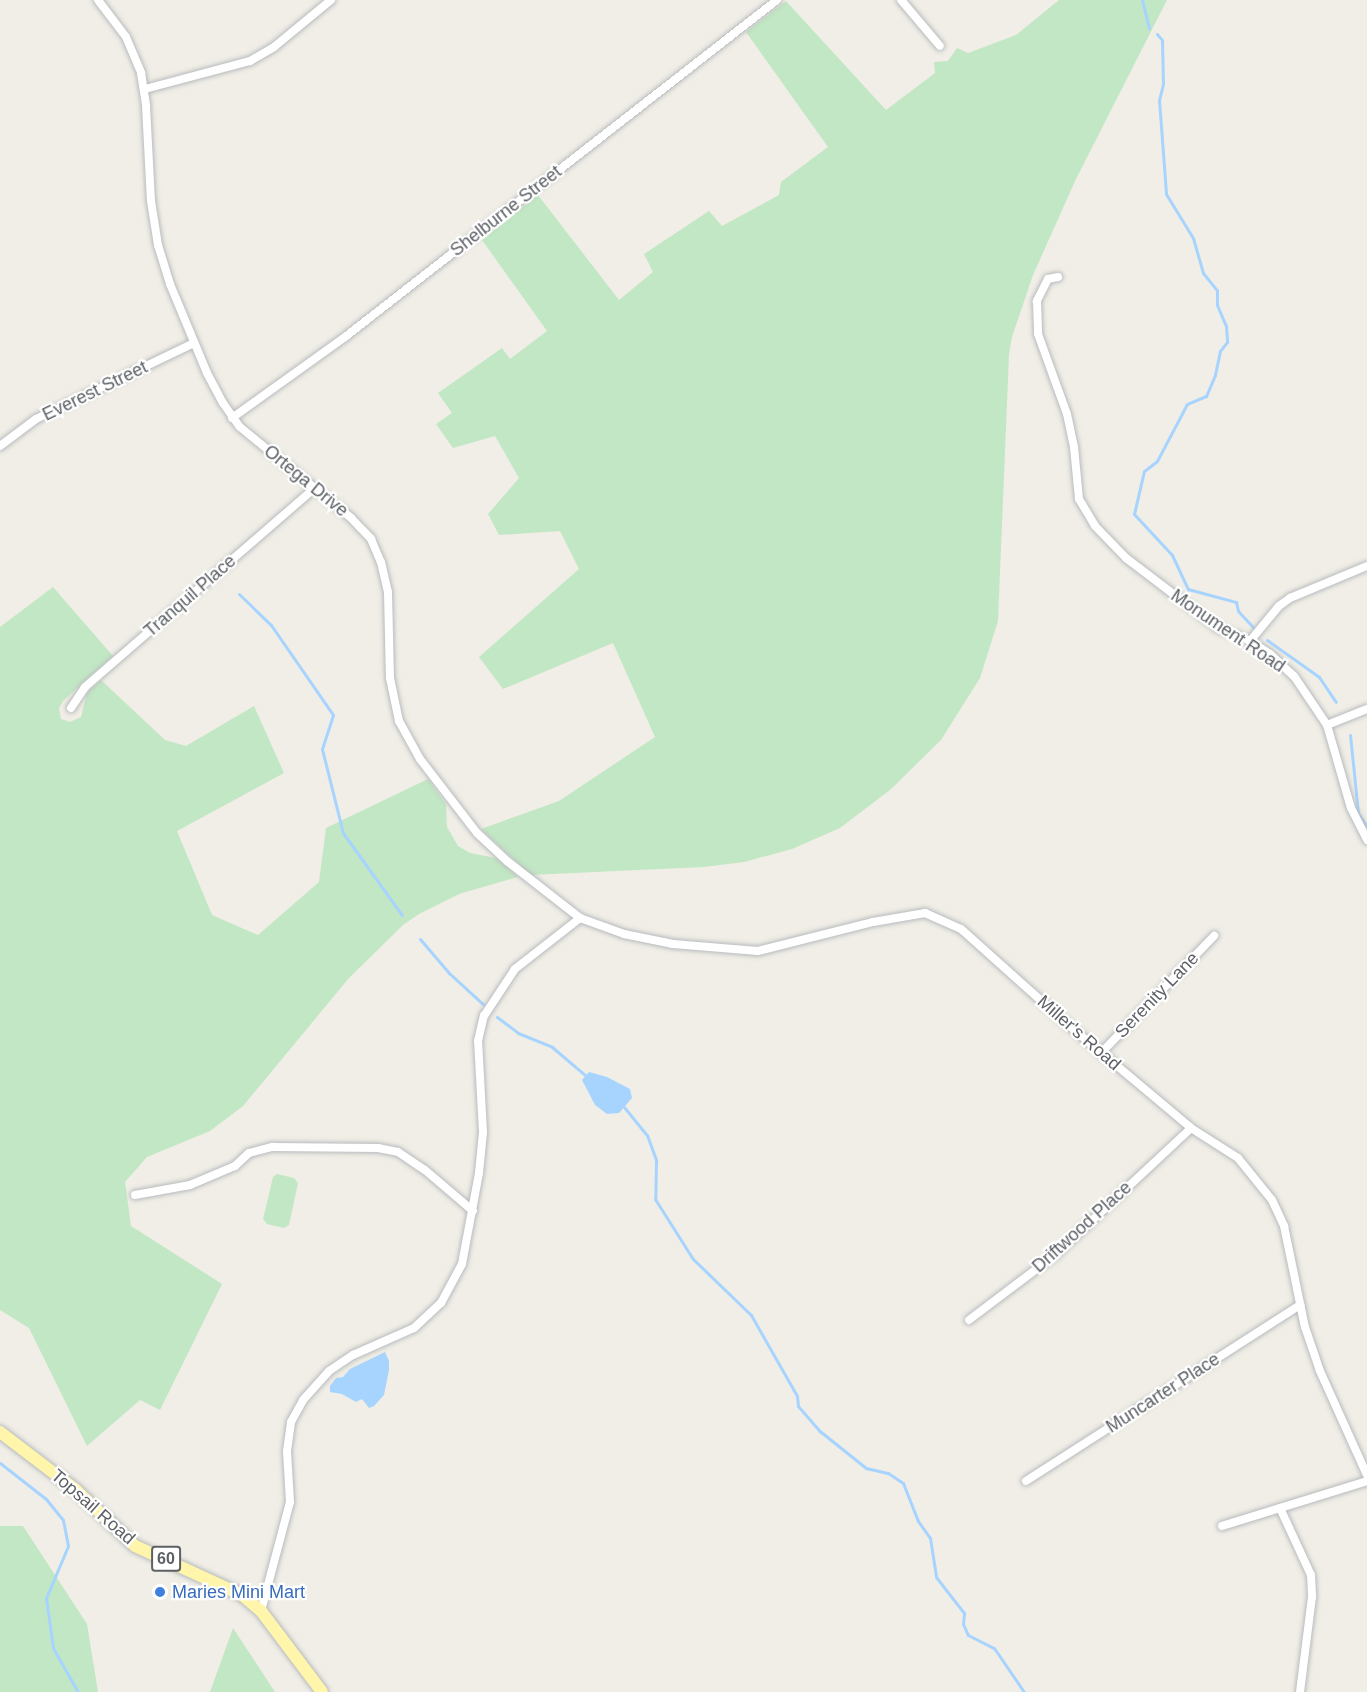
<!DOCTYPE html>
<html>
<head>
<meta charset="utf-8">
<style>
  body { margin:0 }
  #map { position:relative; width:1367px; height:1692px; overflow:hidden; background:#f0eee6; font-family:Arial,sans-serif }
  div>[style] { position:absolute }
  .green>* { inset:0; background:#c2e7c4 }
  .water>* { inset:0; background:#a7d4ff }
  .stream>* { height:3px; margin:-1.5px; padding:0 1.5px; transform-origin:1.5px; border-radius:1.5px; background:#a7d4ff }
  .roads { filter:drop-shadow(0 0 2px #b8bbbf) drop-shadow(0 0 2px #b8bbbf) }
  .street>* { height:8px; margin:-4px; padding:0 4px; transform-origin:4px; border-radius:4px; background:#fff }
  .primary>* { height:12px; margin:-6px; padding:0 6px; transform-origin:6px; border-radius:6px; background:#fff6ac }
  .dots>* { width:16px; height:16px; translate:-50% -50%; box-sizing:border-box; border:3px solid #fff; border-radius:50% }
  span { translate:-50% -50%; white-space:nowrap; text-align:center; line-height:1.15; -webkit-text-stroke:4.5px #fff; paint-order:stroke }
  .shield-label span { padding:2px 4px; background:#fff; border:2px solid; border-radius:4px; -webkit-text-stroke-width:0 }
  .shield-label { font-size:16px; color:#5d6166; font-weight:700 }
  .street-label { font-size:18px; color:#5d6166 }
  .shop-label { font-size:18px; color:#366cbe }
  .left { translate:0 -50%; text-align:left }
</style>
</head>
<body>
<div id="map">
  <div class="green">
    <div style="clip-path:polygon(1059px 0,1167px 0,1076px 179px,1033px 275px,1012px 337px,1009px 354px,998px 621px,980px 678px,941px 740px,890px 790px,840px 828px,792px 849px,744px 862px,704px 867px,530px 875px,481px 829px,559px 801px,655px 737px,613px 643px,503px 689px,479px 657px,579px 569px,560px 531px,499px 535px,488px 514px,519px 478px,495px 436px,453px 448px,436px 424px,452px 413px,438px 393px,502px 348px,510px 359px,547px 331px,482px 240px,538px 195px,619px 300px,653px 272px,644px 254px,709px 211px,722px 226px,779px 195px,781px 182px,828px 147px,746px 32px,786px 1px,886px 110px,935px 73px,934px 62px,948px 61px,957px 48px,968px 53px,1016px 35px)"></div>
    <div style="clip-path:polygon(53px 587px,113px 656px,63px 701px,59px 708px,61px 719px,70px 722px,81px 717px,87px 693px,101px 680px,165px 740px,186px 746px,254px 706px,284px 773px,177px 831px,212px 915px,258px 935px,319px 882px,326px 828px,428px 779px,446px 804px,447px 827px,458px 846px,470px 853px,496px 858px,518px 877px,459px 894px,419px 914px,403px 925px,349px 978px,243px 1106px,210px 1131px,147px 1157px,125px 1182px,131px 1226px,222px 1284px,160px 1410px,140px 1400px,87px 1446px,29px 1328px,0 1310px,0 627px)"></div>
    <div style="clip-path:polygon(277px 1174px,294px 1178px,298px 1183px,289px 1225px,284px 1228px,267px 1224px,263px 1219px,273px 1177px)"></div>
    <div style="clip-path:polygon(0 1526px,23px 1526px,87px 1624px,98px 1692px,0 1692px)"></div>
    <div style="clip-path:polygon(233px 1628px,275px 1692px,210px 1692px)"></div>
  </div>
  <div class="water">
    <div style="clip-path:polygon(589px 1072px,607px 1077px,630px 1089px,632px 1098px,619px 1113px,607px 1114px,595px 1105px,582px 1080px)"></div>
    <div style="clip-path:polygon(385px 1352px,389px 1361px,389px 1370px,384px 1395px,374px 1406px,369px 1408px,362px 1399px,356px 1402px,342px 1394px,330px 1392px,330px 1386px,336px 1378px,343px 1377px,350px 1369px)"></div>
  </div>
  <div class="stream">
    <div style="left:1142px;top:0;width:29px;rotate:76deg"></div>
    <div style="left:1157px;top:34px;width:8px;rotate:50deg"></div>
    <div style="left:1162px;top:40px;width:44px;rotate:88.7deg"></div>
    <div style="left:1163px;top:84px;width:16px;rotate:104deg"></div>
    <div style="left:1159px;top:100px;width:94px;rotate:85.7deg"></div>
    <div style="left:1166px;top:194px;width:52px;rotate:58.5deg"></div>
    <div style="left:1193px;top:238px;width:36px;rotate:74deg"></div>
    <div style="left:1203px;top:273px;width:22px;rotate:51deg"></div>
    <div style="left:1217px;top:290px;width:15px;rotate:90deg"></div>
    <div style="left:1217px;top:305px;width:23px;rotate:67deg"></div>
    <div style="left:1226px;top:326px;width:16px;rotate:86deg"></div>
    <div style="left:1227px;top:342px;width:11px;rotate:128deg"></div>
    <div style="left:1220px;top:351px;width:25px;rotate:102deg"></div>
    <div style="left:1215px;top:375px;width:23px;rotate:113deg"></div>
    <div style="left:1206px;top:396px;width:21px;rotate:157deg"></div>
    <div style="left:1187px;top:404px;width:64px;rotate:117.8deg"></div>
    <div style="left:1157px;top:461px;width:16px;rotate:142deg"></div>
    <div style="left:1144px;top:471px;width:44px;rotate:103.1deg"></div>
    <div style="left:1134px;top:514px;width:56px;rotate:47.2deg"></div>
    <div style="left:1172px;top:555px;width:38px;rotate:65deg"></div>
    <div style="left:1188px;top:589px;width:50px;rotate:15.2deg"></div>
    <div style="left:1236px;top:602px;width:9px;rotate:77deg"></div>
    <div style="left:1238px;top:611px;width:25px;rotate:47deg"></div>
    <div style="left:239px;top:594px;width:45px;rotate:44.1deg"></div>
    <div style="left:271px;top:625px;width:109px;rotate:55.4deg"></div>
    <div style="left:333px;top:715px;width:36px;rotate:108deg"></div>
    <div style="left:322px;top:749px;width:87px;rotate:76deg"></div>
    <div style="left:343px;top:833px;width:101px;rotate:54.3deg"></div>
    <div style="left:1267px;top:640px;width:64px;rotate:35.4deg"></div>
    <div style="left:1319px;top:677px;width:30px;rotate:56deg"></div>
    <div style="left:1350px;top:735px;width:78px;rotate:84.1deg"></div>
    <div style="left:1358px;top:813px;width:17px;rotate:57deg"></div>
    <div style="left:420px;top:939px;width:45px;rotate:49.5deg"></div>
    <div style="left:449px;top:973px;width:46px;rotate:42.4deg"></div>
    <div style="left:497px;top:1017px;width:26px;rotate:37deg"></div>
    <div style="left:518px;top:1033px;width:37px;rotate:22deg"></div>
    <div style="left:552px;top:1047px;width:43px;rotate:40.3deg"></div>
    <div style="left:624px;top:1107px;width:36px;rotate:51deg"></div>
    <div style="left:647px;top:1135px;width:27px;rotate:70deg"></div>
    <div style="left:656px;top:1160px;width:39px;rotate:91deg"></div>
    <div style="left:655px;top:1199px;width:71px;rotate:57.7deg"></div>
    <div style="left:693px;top:1259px;width:81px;rotate:44deg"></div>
    <div style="left:751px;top:1315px;width:93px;rotate:60.4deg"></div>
    <div style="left:797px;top:1396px;width:10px;rotate:84deg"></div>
    <div style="left:798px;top:1406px;width:35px;rotate:49deg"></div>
    <div style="left:821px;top:1432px;width:58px;rotate:38.7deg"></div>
    <div style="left:866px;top:1468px;width:23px;rotate:13deg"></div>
    <div style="left:888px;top:1473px;width:18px;rotate:34deg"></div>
    <div style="left:903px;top:1483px;width:41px;rotate:68.5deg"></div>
    <div style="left:918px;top:1521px;width:21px;rotate:55deg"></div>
    <div style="left:930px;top:1538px;width:39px;rotate:81deg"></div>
    <div style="left:936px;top:1577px;width:46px;rotate:52.1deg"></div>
    <div style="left:964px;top:1613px;width:11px;rotate:95deg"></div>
    <div style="left:963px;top:1624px;width:12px;rotate:66deg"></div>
    <div style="left:968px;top:1635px;width:29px;rotate:27deg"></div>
    <div style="left:994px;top:1648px;width:53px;rotate:55.7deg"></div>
    <div style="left:0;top:1463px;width:58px;rotate:38deg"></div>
    <div style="left:46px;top:1499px;width:27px;rotate:51deg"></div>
    <div style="left:63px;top:1520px;width:26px;rotate:79deg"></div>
    <div style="left:68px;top:1546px;width:56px;rotate:112.9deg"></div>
    <div style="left:46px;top:1598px;width:50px;rotate:82deg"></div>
    <div style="left:53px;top:1648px;width:51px;rotate:60.4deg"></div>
  </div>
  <div class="roads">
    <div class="street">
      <div style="left:98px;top:0;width:46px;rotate:52.9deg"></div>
      <div style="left:126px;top:37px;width:39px;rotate:67deg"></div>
      <div style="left:141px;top:73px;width:33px;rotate:81deg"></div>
      <div style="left:146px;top:106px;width:95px;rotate:87deg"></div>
      <div style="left:151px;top:201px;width:45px;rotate:81deg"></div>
      <div style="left:158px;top:245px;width:41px;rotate:72.9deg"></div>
      <div style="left:170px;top:284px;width:96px;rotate:67.4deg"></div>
      <div style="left:207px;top:373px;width:34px;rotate:62deg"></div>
      <div style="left:223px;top:403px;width:29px;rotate:55deg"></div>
      <div style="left:240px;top:427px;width:144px;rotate:39.3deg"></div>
      <div style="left:351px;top:518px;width:29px;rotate:46deg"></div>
      <div style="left:371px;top:539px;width:25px;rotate:67deg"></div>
      <div style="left:381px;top:562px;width:31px;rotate:77deg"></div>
      <div style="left:388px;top:592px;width:86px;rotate:88.7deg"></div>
      <div style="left:390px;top:678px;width:44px;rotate:78.2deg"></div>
      <div style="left:399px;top:721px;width:43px;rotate:61.1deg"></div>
      <div style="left:420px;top:759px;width:93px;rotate:52.4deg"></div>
      <div style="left:477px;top:833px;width:41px;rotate:43deg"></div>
      <div style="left:507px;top:861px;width:93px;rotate:38deg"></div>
      <div style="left:580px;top:918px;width:47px;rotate:20deg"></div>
      <div style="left:624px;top:934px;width:50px;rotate:11.5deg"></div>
      <div style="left:673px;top:944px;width:85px;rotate:4.7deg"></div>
      <div style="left:758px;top:951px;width:119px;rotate:-14.2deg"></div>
      <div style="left:873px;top:922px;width:53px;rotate:-9.8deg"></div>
      <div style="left:925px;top:913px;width:39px;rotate:24deg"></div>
      <div style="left:961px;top:929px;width:141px;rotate:41.8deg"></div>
      <div style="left:1066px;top:1023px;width:163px;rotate:40deg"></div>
      <div style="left:1191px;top:1128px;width:56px;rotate:32.6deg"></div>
      <div style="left:1238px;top:1158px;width:54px;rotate:51deg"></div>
      <div style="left:1272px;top:1200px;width:29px;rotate:65deg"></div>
      <div style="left:1284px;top:1226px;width:103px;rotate:78.3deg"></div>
      <div style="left:1305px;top:1327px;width:46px;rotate:71.2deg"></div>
      <div style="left:1320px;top:1371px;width:114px;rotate:65.7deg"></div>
      <div style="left:901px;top:0;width:60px;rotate:49.7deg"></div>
      <div style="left:145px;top:89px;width:109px;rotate:-14.9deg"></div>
      <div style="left:250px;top:61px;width:28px;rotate:-30deg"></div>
      <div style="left:274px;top:47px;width:74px;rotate:-39.5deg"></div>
      <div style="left:1058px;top:277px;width:10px;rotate:169deg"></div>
      <div style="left:1048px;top:279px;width:25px;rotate:117deg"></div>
      <div style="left:1037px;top:301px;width:33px;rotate:88deg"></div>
      <div style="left:1038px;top:334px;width:85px;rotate:70.1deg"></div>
      <div style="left:1067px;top:414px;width:34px;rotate:78deg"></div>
      <div style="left:1074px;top:447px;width:52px;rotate:84.5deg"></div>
      <div style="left:1079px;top:499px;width:31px;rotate:59deg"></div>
      <div style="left:1095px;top:526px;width:45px;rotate:45.9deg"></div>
      <div style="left:1126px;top:558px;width:116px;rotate:37.3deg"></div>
      <div style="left:1218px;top:628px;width:35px;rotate:22deg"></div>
      <div style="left:1250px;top:641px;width:24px;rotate:33deg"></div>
      <div style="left:1270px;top:654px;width:33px;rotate:43deg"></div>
      <div style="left:1294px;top:676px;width:59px;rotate:56deg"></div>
      <div style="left:1327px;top:725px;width:86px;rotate:73.9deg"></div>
      <div style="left:1351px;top:808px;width:36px;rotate:63deg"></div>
      <div style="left:232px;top:418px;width:139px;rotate:-35.6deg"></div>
      <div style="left:345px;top:337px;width:548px;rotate:-37.96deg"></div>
      <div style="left:0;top:446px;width:45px;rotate:-36.9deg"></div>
      <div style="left:36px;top:419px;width:175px;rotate:-25.7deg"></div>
      <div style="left:1250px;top:641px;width:45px;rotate:-50.4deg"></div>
      <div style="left:1279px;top:606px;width:14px;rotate:-36deg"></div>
      <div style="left:1290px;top:598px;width:83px;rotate:-22.6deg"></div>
      <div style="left:71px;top:708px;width:25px;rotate:-56deg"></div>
      <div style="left:85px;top:687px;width:304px;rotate:-40.9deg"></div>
      <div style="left:1327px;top:725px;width:43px;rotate:-21.8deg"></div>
      <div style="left:1101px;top:1053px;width:163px;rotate:-46deg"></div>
      <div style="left:135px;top:1195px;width:56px;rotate:-10.3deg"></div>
      <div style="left:190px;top:1185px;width:49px;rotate:-22.9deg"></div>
      <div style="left:235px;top:1166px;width:19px;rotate:-43deg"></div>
      <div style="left:249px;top:1153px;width:24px;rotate:-15deg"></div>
      <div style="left:272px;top:1147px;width:106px;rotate:0.5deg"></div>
      <div style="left:378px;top:1148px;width:20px;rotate:11deg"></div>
      <div style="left:398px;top:1152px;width:32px;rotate:34deg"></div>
      <div style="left:425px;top:1170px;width:63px;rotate:40.5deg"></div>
      <div style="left:969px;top:1320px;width:108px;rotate:-37.1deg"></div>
      <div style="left:1055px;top:1255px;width:186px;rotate:-43deg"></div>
      <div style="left:1026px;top:1481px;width:326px;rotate:-32.7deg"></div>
      <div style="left:1280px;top:1508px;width:74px;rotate:65.2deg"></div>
      <div style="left:1311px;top:1575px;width:22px;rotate:87deg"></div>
      <div style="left:1312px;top:1597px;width:96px;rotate:97.2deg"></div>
      <div style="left:1222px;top:1526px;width:152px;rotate:-17.2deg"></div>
      <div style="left:261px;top:1611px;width:113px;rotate:-75.1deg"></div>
      <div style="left:290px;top:1502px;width:51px;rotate:-93.4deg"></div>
      <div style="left:287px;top:1451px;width:29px;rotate:-82deg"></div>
      <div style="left:291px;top:1422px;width:25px;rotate:-61deg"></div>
      <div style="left:303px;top:1400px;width:39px;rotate:-48deg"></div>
      <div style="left:329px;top:1371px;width:29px;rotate:-34deg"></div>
      <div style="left:353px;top:1355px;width:67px;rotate:-23.9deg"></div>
      <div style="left:414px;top:1328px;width:37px;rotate:-43deg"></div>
      <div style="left:441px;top:1303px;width:44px;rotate:-61.7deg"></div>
      <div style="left:462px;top:1264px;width:93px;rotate:-79.4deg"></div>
      <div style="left:479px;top:1173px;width:41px;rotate:-84.4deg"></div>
      <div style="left:483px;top:1132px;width:91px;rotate:-93.1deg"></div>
      <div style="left:478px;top:1041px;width:26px;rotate:-77deg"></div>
      <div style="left:484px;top:1016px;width:56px;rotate:-56.6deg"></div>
      <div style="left:515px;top:969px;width:83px;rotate:-38.1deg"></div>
    </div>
    <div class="primary">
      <div style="left:0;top:1432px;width:96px;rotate:37.3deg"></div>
      <div style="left:76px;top:1490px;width:81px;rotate:43.5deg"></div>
      <div style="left:135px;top:1546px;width:118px;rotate:24.6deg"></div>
      <div style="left:242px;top:1595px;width:25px;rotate:40deg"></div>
      <div style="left:261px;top:1611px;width:101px;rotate:53deg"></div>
    </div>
  </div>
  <div class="dots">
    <div style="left:160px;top:1592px;background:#3f7fe0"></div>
  </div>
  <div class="shield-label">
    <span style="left:166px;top:1559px">60</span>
  </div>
  <div class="street-label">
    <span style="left:506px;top:211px;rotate:-38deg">Shelburne Street</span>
    <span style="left:95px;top:391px;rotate:-26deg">Everest Street</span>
    <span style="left:306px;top:481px;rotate:39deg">Ortega Drive</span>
    <span style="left:190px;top:596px;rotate:-41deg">Tranquil Place</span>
    <span style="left:1228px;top:631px;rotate:34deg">Monument Road</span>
    <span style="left:1157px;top:995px;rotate:-46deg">Serenity Lane</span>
    <span style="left:1079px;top:1033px;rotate:41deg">Miller's Road</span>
    <span style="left:1082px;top:1227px;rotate:-42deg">Driftwood Place</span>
    <span style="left:1163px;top:1393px;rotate:-33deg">Muncarter Place</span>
    <span style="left:93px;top:1507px;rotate:41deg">Topsail Road</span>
  </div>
  <div class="shop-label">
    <span class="left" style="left:172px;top:1592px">Maries Mini Mart</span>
  </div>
</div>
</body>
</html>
